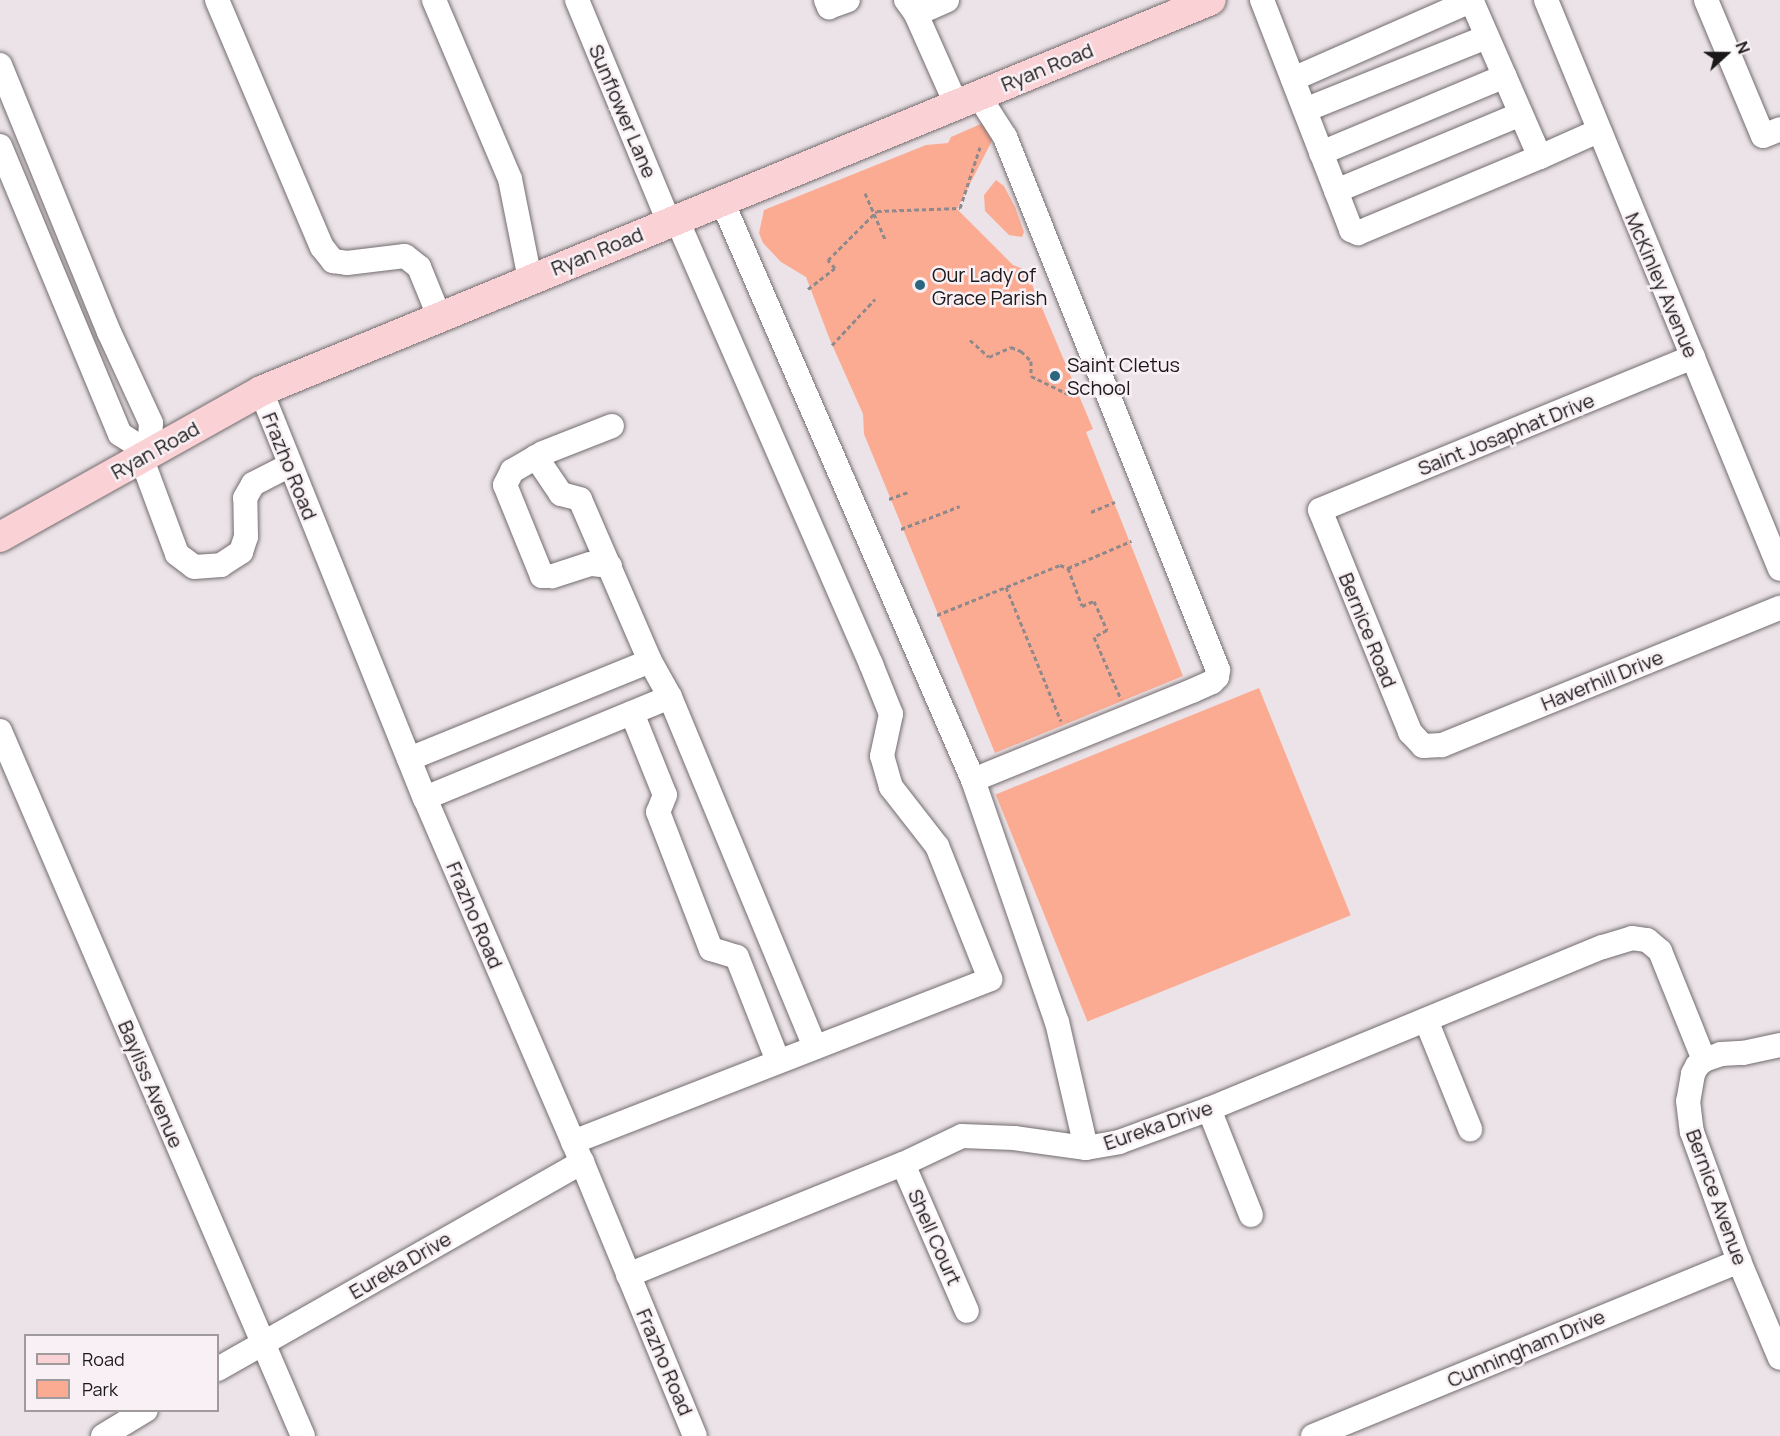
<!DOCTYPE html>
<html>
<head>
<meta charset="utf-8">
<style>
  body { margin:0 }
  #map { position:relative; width:1780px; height:1436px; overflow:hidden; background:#ebe3e7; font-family:Manrope,sans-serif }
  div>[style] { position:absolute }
  .green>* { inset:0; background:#fcab93; transform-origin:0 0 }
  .path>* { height:3px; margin-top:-1.5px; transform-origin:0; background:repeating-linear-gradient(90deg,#8f898c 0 4.5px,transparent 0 7.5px) }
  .roads { filter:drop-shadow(0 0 2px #736c6f) drop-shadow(0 0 2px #736c6f) }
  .minor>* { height:24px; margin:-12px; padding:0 12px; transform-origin:12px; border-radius:12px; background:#fff }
  .major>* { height:30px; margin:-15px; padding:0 15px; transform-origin:15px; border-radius:15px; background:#fad1d5 }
  .dots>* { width:16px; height:16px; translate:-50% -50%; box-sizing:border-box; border:3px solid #f8f0f4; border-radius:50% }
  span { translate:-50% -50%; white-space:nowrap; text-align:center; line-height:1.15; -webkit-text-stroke:5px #f8f0f4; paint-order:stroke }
  .street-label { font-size:20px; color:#1a1819 }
  .poi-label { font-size:20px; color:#1a1819 }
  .left { translate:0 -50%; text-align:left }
  .legend { position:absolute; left:24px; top:1334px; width:195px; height:78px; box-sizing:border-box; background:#f8f0f4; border:2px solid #9f9a9c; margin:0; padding:8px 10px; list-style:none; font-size:18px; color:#1a1819 }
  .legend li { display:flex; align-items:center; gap:12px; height:30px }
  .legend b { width:30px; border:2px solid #9f9a9c }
  .north { position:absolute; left:1696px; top:24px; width:60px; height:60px; -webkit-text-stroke:4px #f8f0f4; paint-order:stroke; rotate:69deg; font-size:16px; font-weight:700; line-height:24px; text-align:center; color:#1a1819 }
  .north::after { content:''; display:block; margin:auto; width:21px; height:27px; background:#1a1819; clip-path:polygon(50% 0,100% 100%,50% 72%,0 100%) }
</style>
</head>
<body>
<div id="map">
  <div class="green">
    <div style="clip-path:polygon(983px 123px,995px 135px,957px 209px,1013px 265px,1026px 270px,1093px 429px,1086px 432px,1183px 676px,995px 753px,864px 434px,863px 414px,830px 340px,806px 277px,781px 262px,763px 243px,759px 233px,764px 210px,926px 145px,948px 143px,951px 137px)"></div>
    <div style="clip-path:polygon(996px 180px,1004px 186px,1015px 207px,1024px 232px,1022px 237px,1009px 235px,985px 211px,984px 195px)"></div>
    <div style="left:1259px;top:688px;width:245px;height:284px;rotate:68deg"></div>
  </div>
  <div class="path">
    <div style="left:865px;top:193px;width:50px;rotate:66.5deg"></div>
    <div style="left:808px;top:289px;width:34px;rotate:-38deg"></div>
    <div style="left:835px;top:268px;width:11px;rotate:-131deg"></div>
    <div style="left:828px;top:260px;width:69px;rotate:-45deg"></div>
    <div style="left:877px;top:211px;width:83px;rotate:-2.1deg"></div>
    <div style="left:960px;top:208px;width:64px;rotate:-71.8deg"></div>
    <div style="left:970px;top:340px;width:25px;rotate:42deg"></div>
    <div style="left:989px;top:357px;width:24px;rotate:-24deg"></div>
    <div style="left:1011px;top:347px;width:11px;rotate:22deg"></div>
    <div style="left:1021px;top:351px;width:14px;rotate:45deg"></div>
    <div style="left:1031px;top:361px;width:15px;rotate:90deg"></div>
    <div style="left:1031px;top:376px;width:46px;rotate:26deg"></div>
    <div style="left:832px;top:345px;width:63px;rotate:-46.9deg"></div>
    <div style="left:889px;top:499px;width:20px;rotate:-20deg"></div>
    <div style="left:1091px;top:512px;width:26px;rotate:-23deg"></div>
    <div style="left:901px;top:529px;width:63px;rotate:-21.3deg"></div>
    <div style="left:1068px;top:568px;width:40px;rotate:69.8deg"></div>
    <div style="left:1082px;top:606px;width:13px;rotate:-23deg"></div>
    <div style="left:1094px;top:601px;width:32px;rotate:66deg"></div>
    <div style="left:1107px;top:630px;width:15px;rotate:152deg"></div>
    <div style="left:1094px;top:637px;width:68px;rotate:66.5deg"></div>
    <div style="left:1006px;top:587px;width:145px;rotate:67.7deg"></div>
    <div style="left:937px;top:615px;width:133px;rotate:-22.1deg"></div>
    <div style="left:1060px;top:565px;width:9px;rotate:21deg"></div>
    <div style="left:1068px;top:568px;width:69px;rotate:-23.2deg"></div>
  </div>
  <div class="roads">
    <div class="minor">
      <div style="left:217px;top:0;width:268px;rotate:67deg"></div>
      <div style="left:322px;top:247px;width:18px;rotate:52deg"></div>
      <div style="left:333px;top:261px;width:14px;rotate:8deg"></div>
      <div style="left:347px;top:263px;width:58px;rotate:-6.9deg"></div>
      <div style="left:405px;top:256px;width:18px;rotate:38deg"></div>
      <div style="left:419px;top:267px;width:53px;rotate:67.8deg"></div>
      <div style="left:434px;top:0;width:194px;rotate:67deg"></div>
      <div style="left:510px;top:179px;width:102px;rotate:78.7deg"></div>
      <div style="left:577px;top:0;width:240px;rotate:67.5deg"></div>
      <div style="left:826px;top:0;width:8px;rotate:67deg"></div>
      <div style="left:829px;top:7px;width:20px;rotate:-20deg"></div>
      <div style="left:906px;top:0;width:17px;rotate:54deg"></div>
      <div style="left:916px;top:14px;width:98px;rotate:66deg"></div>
      <div style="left:1262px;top:0;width:247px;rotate:68.8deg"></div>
      <div style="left:1351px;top:230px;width:8px;rotate:23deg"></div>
      <div style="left:1358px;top:233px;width:197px;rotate:-22.7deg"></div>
      <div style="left:1546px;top:0;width:615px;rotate:67.65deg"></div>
      <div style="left:1706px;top:0;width:147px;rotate:67.3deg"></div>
      <div style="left:1763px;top:136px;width:18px;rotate:-22deg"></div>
      <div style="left:916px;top:14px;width:34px;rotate:-24deg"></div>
      <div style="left:0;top:65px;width:288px;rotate:67.8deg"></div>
      <div style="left:109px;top:332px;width:100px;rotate:65.2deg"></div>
      <div style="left:151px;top:423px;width:30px;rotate:94deg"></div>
      <div style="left:1293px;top:79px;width:187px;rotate:-23.7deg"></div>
      <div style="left:1464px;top:4px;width:9px"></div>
      <div style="left:1473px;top:4px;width:167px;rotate:66.4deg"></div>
      <div style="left:1540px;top:157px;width:64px;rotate:-24.1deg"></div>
      <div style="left:1305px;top:110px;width:196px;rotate:-21.9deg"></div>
      <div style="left:0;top:146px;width:312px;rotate:67.4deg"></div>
      <div style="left:120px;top:434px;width:35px;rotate:33deg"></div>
      <div style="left:1321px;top:153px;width:199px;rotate:-22.7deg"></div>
      <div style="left:1336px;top:191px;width:200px;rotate:-22.6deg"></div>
      <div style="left:722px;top:201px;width:631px;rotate:66.56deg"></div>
      <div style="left:973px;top:780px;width:256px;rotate:70.9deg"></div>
      <div style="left:1057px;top:1022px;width:129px;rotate:77deg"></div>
      <div style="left:1693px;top:357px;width:403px;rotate:157.7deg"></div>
      <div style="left:1320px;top:510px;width:240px;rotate:67.9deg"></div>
      <div style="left:1410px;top:732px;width:19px;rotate:47deg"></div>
      <div style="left:1423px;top:746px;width:19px;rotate:-3deg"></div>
      <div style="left:1442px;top:745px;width:365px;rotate:-22.1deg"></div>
      <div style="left:261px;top:391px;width:439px;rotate:68.1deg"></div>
      <div style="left:425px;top:798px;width:396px;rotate:66.7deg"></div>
      <div style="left:582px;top:1162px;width:296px;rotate:67.6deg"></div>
      <div style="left:141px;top:457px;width:103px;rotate:69.6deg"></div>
      <div style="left:177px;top:554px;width:21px;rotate:37deg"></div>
      <div style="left:194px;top:567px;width:27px;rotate:-4deg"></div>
      <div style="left:221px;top:565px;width:24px;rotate:-33deg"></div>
      <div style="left:241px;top:552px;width:16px;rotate:-72deg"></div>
      <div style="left:246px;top:537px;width:39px;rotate:-91deg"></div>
      <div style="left:245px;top:498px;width:16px;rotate:-60deg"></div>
      <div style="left:253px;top:484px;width:42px;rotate:-27.2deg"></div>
      <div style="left:610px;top:566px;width:20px;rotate:-174deg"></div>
      <div style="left:590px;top:564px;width:40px;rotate:162deg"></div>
      <div style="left:552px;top:576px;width:10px;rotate:180deg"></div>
      <div style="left:542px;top:576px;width:98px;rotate:-112.1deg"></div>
      <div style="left:505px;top:485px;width:16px;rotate:-63deg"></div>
      <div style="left:512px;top:471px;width:36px;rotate:-30deg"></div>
      <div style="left:543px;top:453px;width:74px;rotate:-21.4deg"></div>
      <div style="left:650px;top:661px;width:41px;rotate:60.9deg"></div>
      <div style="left:632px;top:713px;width:88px;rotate:68.1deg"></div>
      <div style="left:665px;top:795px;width:18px;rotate:112deg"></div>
      <div style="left:658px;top:812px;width:147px;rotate:68.9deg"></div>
      <div style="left:711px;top:949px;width:27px;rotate:17deg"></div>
      <div style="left:737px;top:957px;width:112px;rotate:68.5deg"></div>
      <div style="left:0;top:731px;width:767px;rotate:66.74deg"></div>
      <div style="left:409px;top:759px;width:260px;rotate:-22.1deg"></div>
      <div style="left:650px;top:661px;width:176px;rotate:-113.4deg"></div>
      <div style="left:580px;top:499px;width:20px;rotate:-165deg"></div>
      <div style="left:561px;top:494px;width:45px;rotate:-124deg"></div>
      <div style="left:973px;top:780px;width:236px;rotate:-22.1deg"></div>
      <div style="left:1192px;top:691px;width:22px;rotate:-24deg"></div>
      <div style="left:1212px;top:682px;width:7px;rotate:-45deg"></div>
      <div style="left:1217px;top:677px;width:7px;rotate:-82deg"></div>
      <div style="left:1218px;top:670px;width:574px;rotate:-111.78deg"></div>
      <div style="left:1005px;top:137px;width:50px;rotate:-122.7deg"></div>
      <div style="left:425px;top:798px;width:265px;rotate:-22.4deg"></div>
      <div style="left:670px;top:697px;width:379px;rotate:67.5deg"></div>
      <div style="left:1426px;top:1020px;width:118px;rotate:68deg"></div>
      <div style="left:1704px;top:1060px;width:18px;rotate:-19deg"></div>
      <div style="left:1721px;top:1054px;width:22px;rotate:-3deg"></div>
      <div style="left:1743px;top:1053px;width:38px;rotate:-12deg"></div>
      <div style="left:1209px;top:1109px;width:114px;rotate:68.4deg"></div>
      <div style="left:573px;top:1142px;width:448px;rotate:-21.3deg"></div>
      <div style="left:990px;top:979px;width:143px;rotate:-111.7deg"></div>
      <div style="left:937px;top:846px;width:75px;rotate:-127.9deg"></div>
      <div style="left:891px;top:787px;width:32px;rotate:-106deg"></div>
      <div style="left:882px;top:756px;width:43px;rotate:-77.9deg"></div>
      <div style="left:891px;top:714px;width:54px;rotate:-111.8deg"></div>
      <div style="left:871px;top:664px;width:485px;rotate:-113.6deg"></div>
      <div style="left:903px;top:1164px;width:160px;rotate:66.5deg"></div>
      <div style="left:628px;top:1275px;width:297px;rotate:-22deg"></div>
      <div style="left:903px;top:1164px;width:65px;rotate:-25.4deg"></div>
      <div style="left:962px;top:1136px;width:52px;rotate:2.2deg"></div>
      <div style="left:1014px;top:1138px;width:73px;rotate:7.9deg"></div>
      <div style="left:1086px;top:1148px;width:34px;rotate:-10deg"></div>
      <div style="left:1119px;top:1142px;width:96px;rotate:-20.1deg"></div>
      <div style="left:1209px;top:1109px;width:426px;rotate:-22.4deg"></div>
      <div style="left:1603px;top:947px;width:30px;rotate:-17deg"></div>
      <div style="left:1632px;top:938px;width:15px;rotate:8deg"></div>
      <div style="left:1647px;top:940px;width:17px;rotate:40deg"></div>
      <div style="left:1660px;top:951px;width:118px;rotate:68deg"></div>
      <div style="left:1704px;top:1060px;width:9px;rotate:139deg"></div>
      <div style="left:1697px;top:1066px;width:9px;rotate:117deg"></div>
      <div style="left:1693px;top:1074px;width:27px;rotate:100deg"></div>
      <div style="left:1688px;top:1101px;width:31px;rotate:83deg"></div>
      <div style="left:1692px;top:1132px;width:137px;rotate:70deg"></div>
      <div style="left:1739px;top:1261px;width:105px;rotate:67.1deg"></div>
      <div style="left:218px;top:1369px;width:419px;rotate:-29.6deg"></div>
      <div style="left:103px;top:1436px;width:50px;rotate:-31.2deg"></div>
      <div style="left:1313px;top:1436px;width:461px;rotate:-22.3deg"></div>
    </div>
    <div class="major">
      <div style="left:0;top:537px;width:299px;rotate:-29.2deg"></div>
      <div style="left:261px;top:391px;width:1027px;rotate:-22.37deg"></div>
    </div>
  </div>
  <div class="dots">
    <div style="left:920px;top:285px;background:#2a677e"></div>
    <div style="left:1055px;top:376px;background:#2a677e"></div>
  </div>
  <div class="street-label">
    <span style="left:1047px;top:67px;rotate:-22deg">Ryan Road</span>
    <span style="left:623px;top:111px;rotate:67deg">Sunflower Lane</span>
    <span style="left:597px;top:251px;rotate:-22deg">Ryan Road</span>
    <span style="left:1662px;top:285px;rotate:67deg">McKinley Avenue</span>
    <span style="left:1506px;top:434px;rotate:-22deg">Saint Josaphat Drive</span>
    <span style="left:155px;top:450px;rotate:-29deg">Ryan Road</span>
    <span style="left:290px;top:466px;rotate:68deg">Frazho Road</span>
    <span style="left:1368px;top:630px;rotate:68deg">Bernice Road</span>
    <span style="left:1602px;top:680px;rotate:-22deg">Haverhill Drive</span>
    <span style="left:475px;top:915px;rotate:67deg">Frazho Road</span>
    <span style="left:151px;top:1084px;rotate:67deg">Bayliss Avenue</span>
    <span style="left:1158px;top:1125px;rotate:-19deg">Eureka Drive</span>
    <span style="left:1717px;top:1197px;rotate:70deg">Bernice Avenue</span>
    <span style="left:935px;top:1237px;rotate:66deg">Shell Court</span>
    <span style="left:400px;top:1265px;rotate:-30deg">Eureka Drive</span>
    <span style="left:1526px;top:1348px;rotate:-23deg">Cunningham Drive</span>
    <span style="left:665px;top:1362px;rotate:67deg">Frazho Road</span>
  </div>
  <div class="poi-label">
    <span class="left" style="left:932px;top:286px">Our Lady of<br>Grace Parish</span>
    <span class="left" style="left:1067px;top:376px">Saint Cletus<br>School</span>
  </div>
  <ul class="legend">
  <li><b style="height:8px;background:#fad1d5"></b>Road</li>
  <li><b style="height:16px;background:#fcab93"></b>Park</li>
  </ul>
  <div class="north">N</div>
</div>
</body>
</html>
